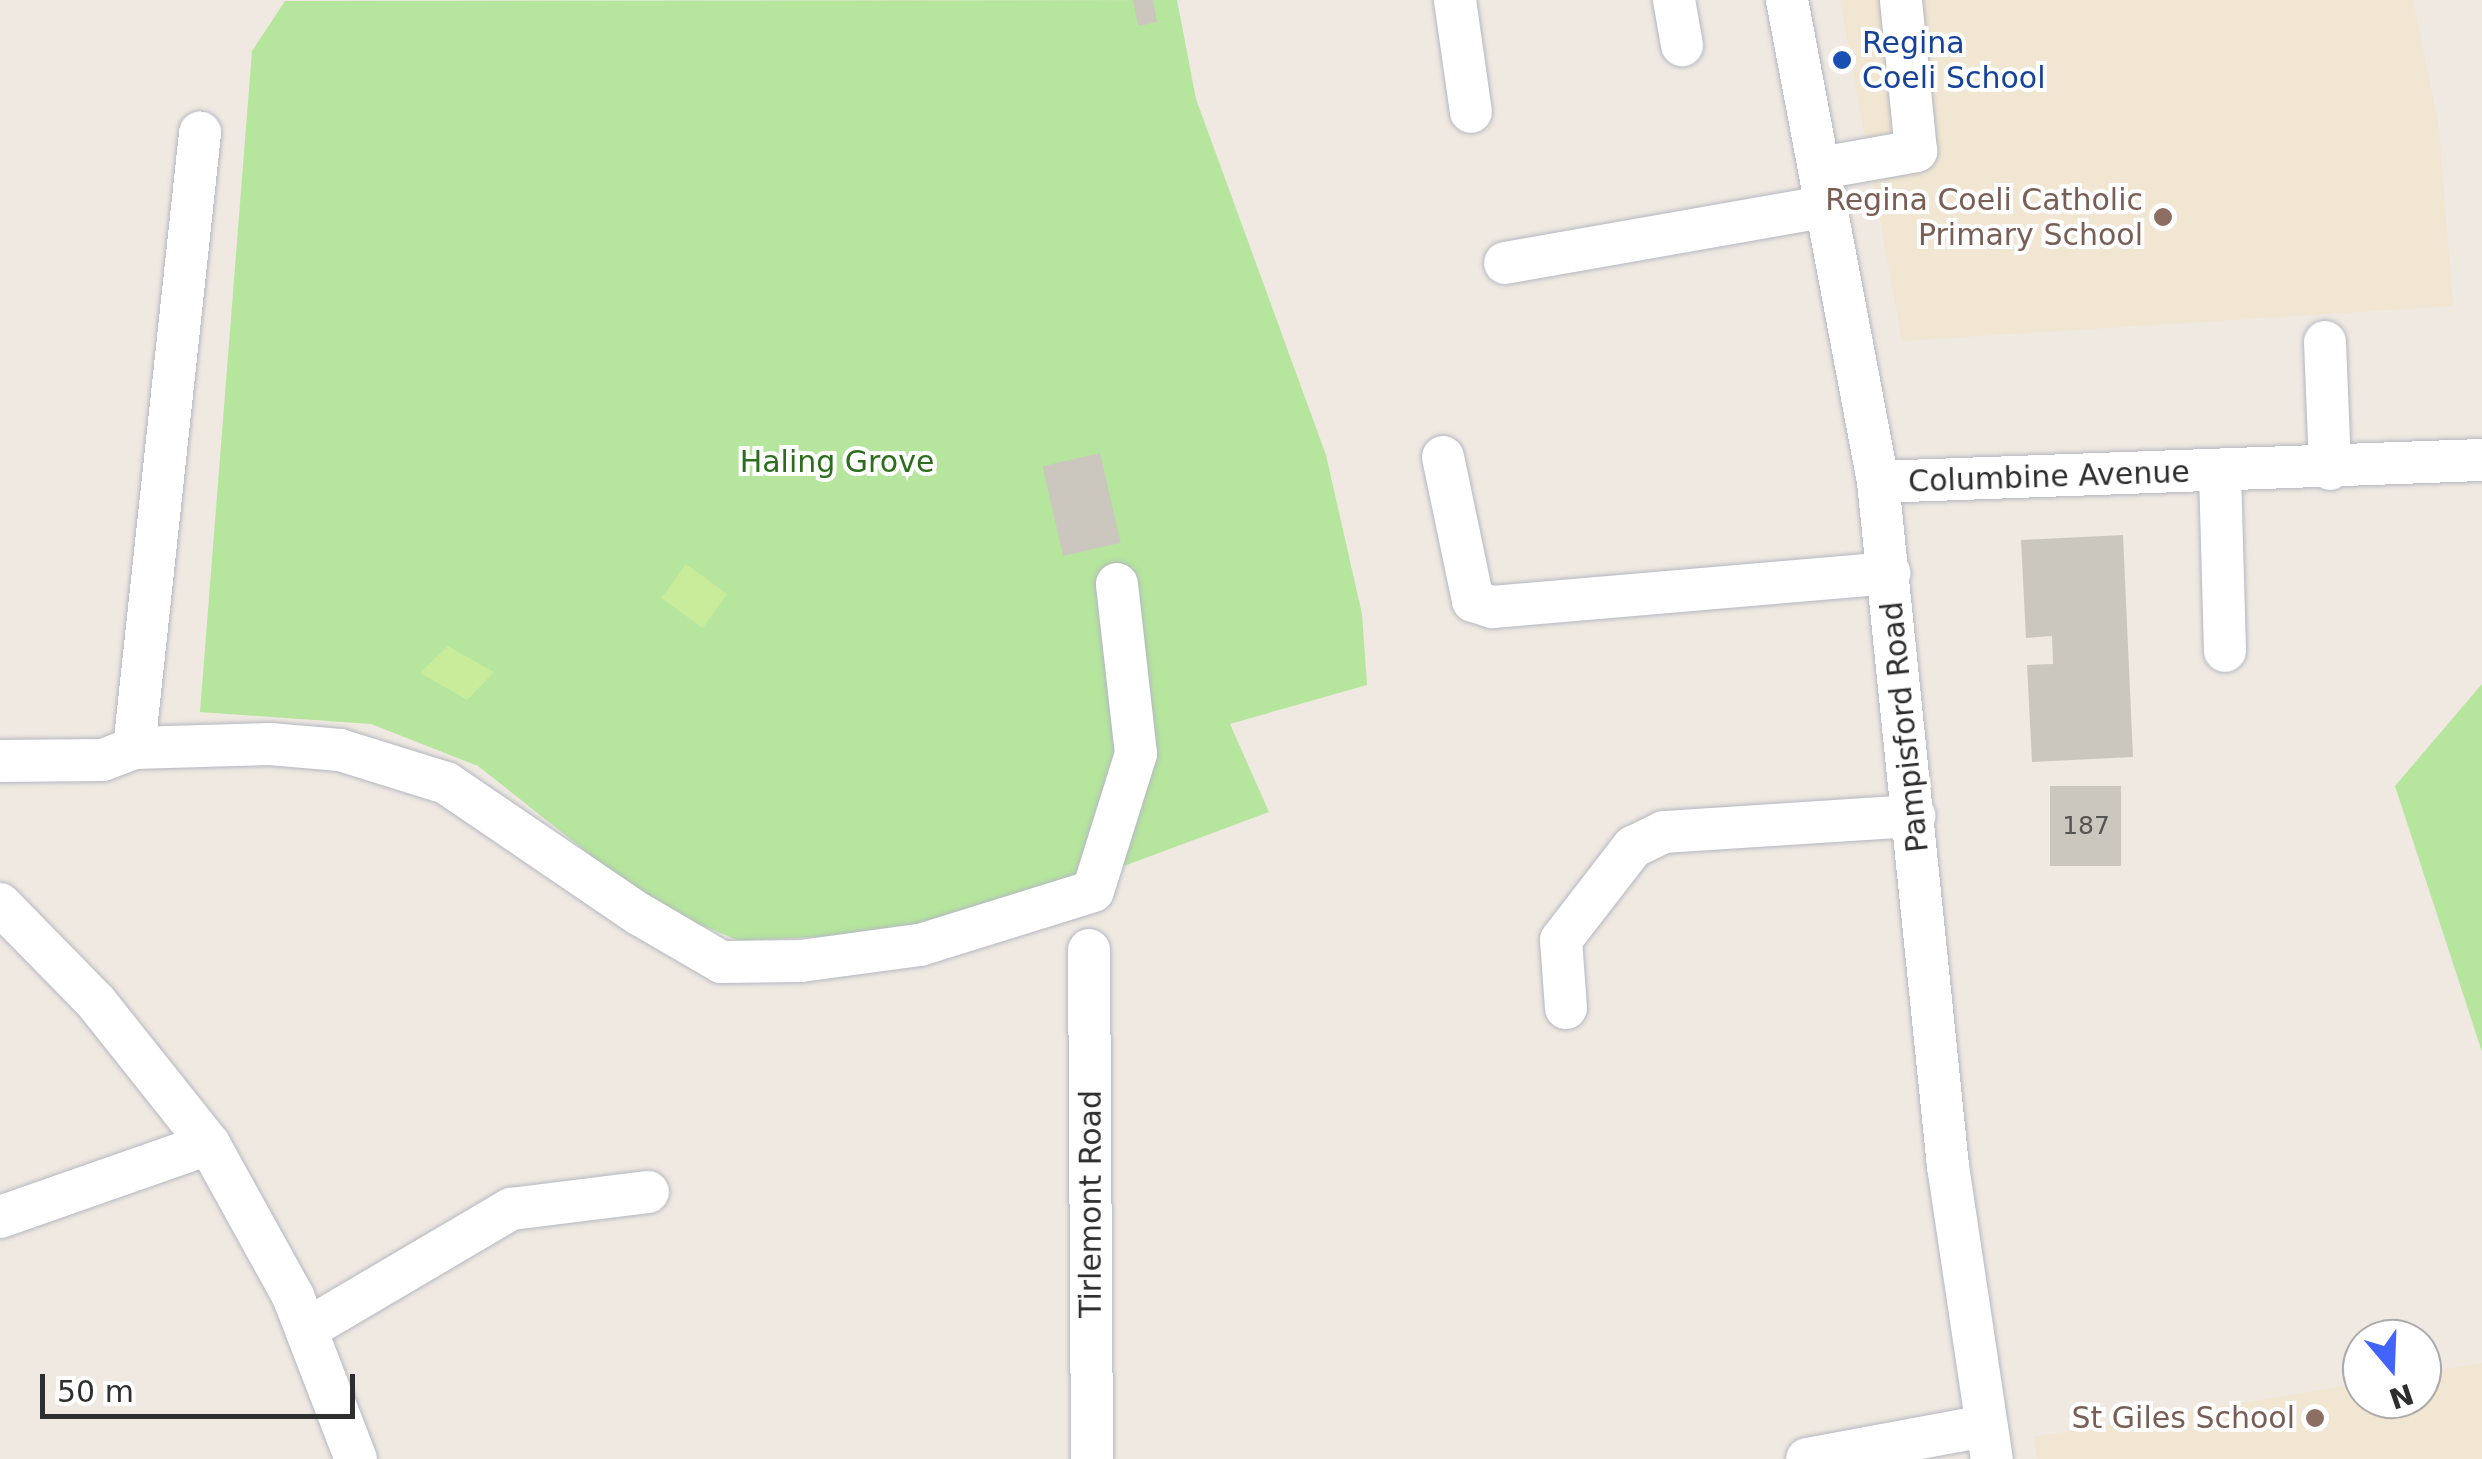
<!DOCTYPE html>
<html>
<head>
<meta charset="utf-8">
<style>
  body { margin:0 }
  #map { position:relative; width:2482px; height:1459px; overflow:hidden; background:#efe9e1; font-family:"DejaVu Sans",sans-serif }
  div>[style] { position:absolute }
  .education>* { inset:0; background:#f0e6d1 }
  .green>* { inset:0; background:#b6e59e }
  .pitch>* { inset:0; background:#c9ec9a; transform-origin:0 0 }
  .building>* { inset:0; background:#cbc7bf; transform-origin:0 0 }
  .roads { filter:drop-shadow(0 0 2px #b4b7c1) drop-shadow(0 0 2px #b4b7c1) }
  .minor>* { height:42px; margin:-21px; padding:0 21px; transform-origin:21px; border-radius:21px; background:#fff }
  .dots>* { width:28px; height:28px; translate:-50% -50%; box-sizing:border-box; border:5px solid #fff; border-radius:50% }
  span { translate:-50% -50%; white-space:nowrap; text-align:center; line-height:1.15; -webkit-text-stroke:8px #fff; paint-order:stroke }
  .number-label { font-size:25px; color:#555452 }
  .number-label span { -webkit-text-stroke-width:0 }
  .transit-label { font-size:30px; color:#164399 }
  .left { translate:0 -50%; text-align:left }
  .education-label { font-size:30px; color:#785e54 }
  .right { translate:-100% -50%; text-align:right }
  .park-label { font-size:30px; color:#2c6e1b }
  .street-label { font-size:30px; color:#2e2e2e }
  .north { position:absolute; left:2342px; top:1319px; width:100px; height:100px; box-sizing:border-box; background:#fff; border:2px solid #ababab; border-radius:50%; rotate:161deg; font-size:28px; font-weight:700; line-height:40px; text-align:center; color:#2e2e2e }
  .north::after { content:''; display:block; margin:auto; width:35px; height:45px; background:#4264fb; clip-path:polygon(50% 0,100% 100%,50% 72%,0 100%) }
  .scale { position:absolute; left:40px; top:1374px; width:315px; height:45px; box-sizing:border-box; border:5px solid #2e2e2e; border-top:0; padding-left:12px; font-size:30px; line-height:35px; white-space:nowrap; color:#2e2e2e; -webkit-text-stroke:8px #fff; paint-order:stroke }
</style>
</head>
<body>
<div id="map">
  <div class="education">
    <div style="clip-path:polygon(1840px 0,2413px 0,2439px 128px,2453px 306px,1902px 341px)"></div>
    <div style="clip-path:polygon(2482px 1363px,2482px 1459px,2038px 1459px,2033px 1437px,2362px 1383px,2362px 1399px,2422px 1399px,2422px 1373px)"></div>
  </div>
  <div class="green">
    <div style="clip-path:polygon(1177px 0,1196px 99px,1326px 455px,1362px 614px,1367px 685px,1230px 724px,1269px 812px,1062px 889px,915px 932px,740px 941px,655px 906px,478px 766px,371px 724px,200px 712px,252px 51px,285px 1px)"></div>
    <div style="clip-path:polygon(2482px 684px,2482px 1052px,2395px 786px)"></div>
  </div>
  <div class="pitch">
    <div style="left:686px;top:564px;width:51px;height:42px;rotate:36deg"></div>
    <div style="clip-path:polygon(448px 646px,494px 672px,467px 700px,420px 673px)"></div>
  </div>
  <div class="building">
    <div style="clip-path:polygon(1133px 0,1153px 0,1157px 22px,1138px 26px)"></div>
    <div style="left:1100px;top:453px;width:92px;height:59px;rotate:77deg"></div>
    <div style="clip-path:polygon(2123px 535px,2133px 757px,2032px 762px,2027px 665px,2053px 664px,2052px 636px,2026px 638px,2021px 540px)"></div>
    <div style="left:2121px;top:786px;width:80px;height:71px;rotate:90deg"></div>
  </div>
  <div class="roads">
    <div class="minor">
      <div style="left:1455px;top:0;width:113px;rotate:81.9deg"></div>
      <div style="left:1674px;top:0;width:46px;rotate:79.9deg"></div>
      <div style="left:1787px;top:0;width:491px;rotate:79.3deg"></div>
      <div style="left:1878px;top:482px;width:688px;rotate:84.16deg"></div>
      <div style="left:1948px;top:1166px;width:296px;rotate:81.5deg"></div>
      <div style="left:1821px;top:168px;width:97px;rotate:-10.1deg"></div>
      <div style="left:1916px;top:151px;width:152px;rotate:-95.7deg"></div>
      <div style="left:1505px;top:263px;width:327px;rotate:-10deg"></div>
      <div style="left:2325px;top:342px;width:127px;rotate:87.7deg"></div>
      <div style="left:1443px;top:457px;width:147px;rotate:78.2deg"></div>
      <div style="left:1473px;top:601px;width:21px;rotate:17deg"></div>
      <div style="left:1493px;top:607px;width:398px;rotate:-4.9deg"></div>
      <div style="left:2220px;top:472px;width:179px;rotate:88.4deg"></div>
      <div style="left:1878px;top:482px;width:604px;rotate:-2.09deg"></div>
      <div style="left:134px;top:748px;width:136px;rotate:-1.7deg"></div>
      <div style="left:270px;top:744px;width:70px;rotate:4.9deg"></div>
      <div style="left:340px;top:750px;width:111px;rotate:17.3deg"></div>
      <div style="left:446px;top:783px;width:233px;rotate:34.2deg"></div>
      <div style="left:639px;top:914px;width:95px;rotate:30.3deg"></div>
      <div style="left:721px;top:962px;width:80px;rotate:-0.7deg"></div>
      <div style="left:801px;top:961px;width:120px;rotate:-7.7deg"></div>
      <div style="left:920px;top:945px;width:181px;rotate:-17.3deg"></div>
      <div style="left:1093px;top:891px;width:144px;rotate:-72.6deg"></div>
      <div style="left:1136px;top:754px;width:171px;rotate:-96.4deg"></div>
      <div style="left:0;top:761px;width:103px;rotate:-0.6deg"></div>
      <div style="left:103px;top:760px;width:33px;rotate:-21deg"></div>
      <div style="left:134px;top:748px;width:619px;rotate:-83.87deg"></div>
      <div style="left:0;top:904px;width:137px;rotate:45.6deg"></div>
      <div style="left:96px;top:1002px;width:181px;rotate:51.5deg"></div>
      <div style="left:209px;top:1144px;width:174px;rotate:61.1deg"></div>
      <div style="left:293px;top:1296px;width:175px;rotate:68.9deg"></div>
      <div style="left:1089px;top:950px;width:509px;rotate:89.66deg"></div>
      <div style="left:1566px;top:1008px;width:68px;rotate:-94.2deg"></div>
      <div style="left:1561px;top:940px;width:118px;rotate:-52.3deg"></div>
      <div style="left:1633px;top:847px;width:34px;rotate:-26deg"></div>
      <div style="left:1664px;top:832px;width:251px;rotate:-3.7deg"></div>
      <div style="left:0;top:1217px;width:221px;rotate:-19.3deg"></div>
      <div style="left:307px;top:1329px;width:237px;rotate:-30.5deg"></div>
      <div style="left:511px;top:1209px;width:138px;rotate:-7.1deg"></div>
      <div style="left:1807px;top:1459px;width:181px;rotate:-10.5deg"></div>
    </div>
  </div>
  <div class="dots">
    <div style="left:1842px;top:60px;background:#1a4fb4"></div>
    <div style="left:2163px;top:217px;background:#8d6e63"></div>
    <div style="left:2315px;top:1418px;background:#8d6e63"></div>
  </div>
  <div class="number-label">
    <span style="left:2086px;top:826px">187</span>
  </div>
  <div class="transit-label">
    <span class="left" style="left:1862px;top:60px">Regina<br>Coeli School</span>
  </div>
  <div class="education-label">
    <span class="right" style="left:2143px;top:217px">Regina Coeli Catholic<br>Primary School</span>
    <span class="right" style="left:2295px;top:1418px">St Giles School</span>
  </div>
  <div class="park-label">
    <span style="left:837px;top:462px">Haling Grove</span>
  </div>
  <div class="street-label">
    <span style="left:2049px;top:477px;rotate:-2deg">Columbine Avenue</span>
    <span style="left:1905px;top:727px;rotate:-96deg">Pampisford Road</span>
    <span style="left:1091px;top:1204px;rotate:-90deg">Tirlemont Road</span>
  </div>
  <div class="north">N</div>
  <div class="scale">50 m</div>
</div>
</body>
</html>
